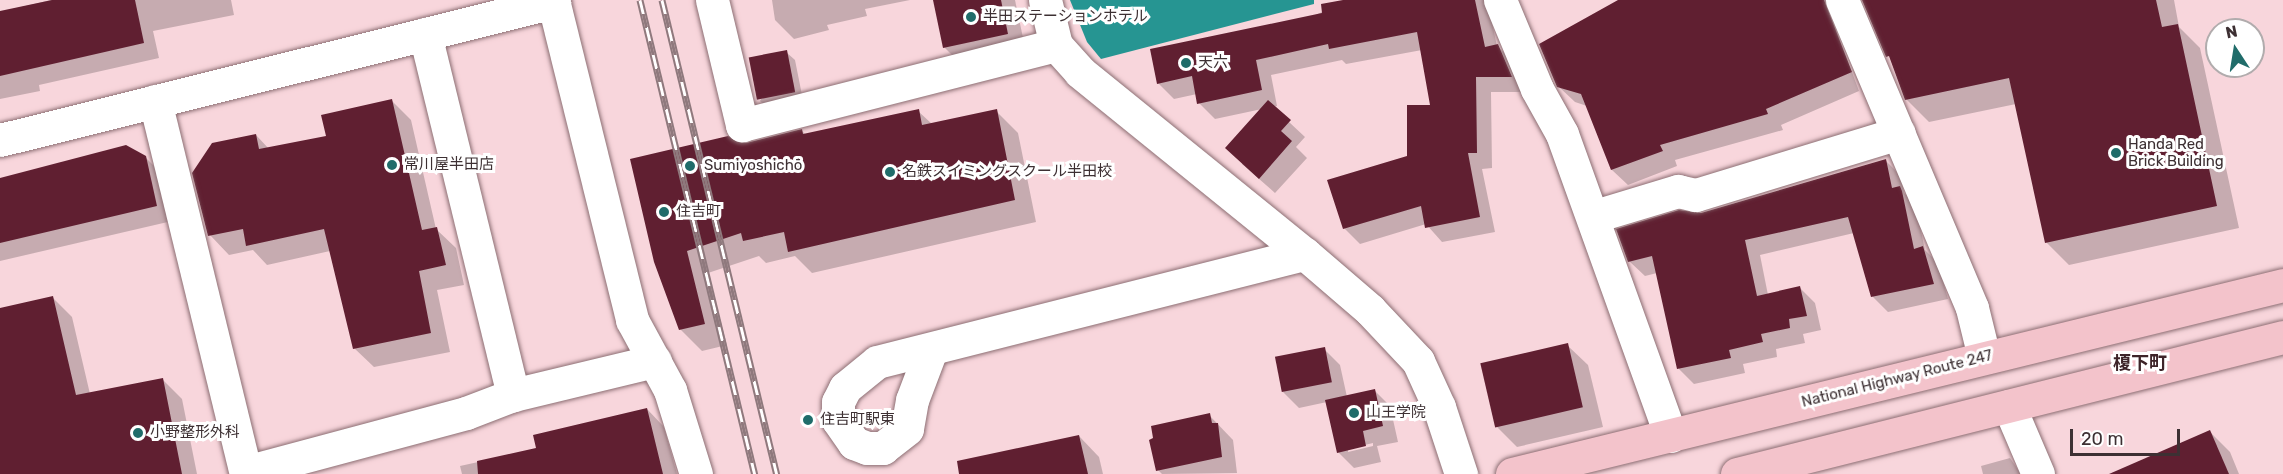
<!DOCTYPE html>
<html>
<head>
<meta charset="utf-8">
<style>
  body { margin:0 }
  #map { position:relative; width:2283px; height:474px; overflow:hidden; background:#f8d6dc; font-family:Rubik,"Noto Sans JP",sans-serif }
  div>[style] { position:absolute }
  .water>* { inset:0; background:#269592 }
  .shadow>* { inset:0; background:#0003 }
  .building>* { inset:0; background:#601f31; transform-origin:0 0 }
  .roads { filter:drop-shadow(0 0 2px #8c6e73) drop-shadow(0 0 2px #8c6e73) }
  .minor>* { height:33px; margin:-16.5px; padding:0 16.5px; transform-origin:16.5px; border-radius:16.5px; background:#fff }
  .highway>* { height:33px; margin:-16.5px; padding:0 16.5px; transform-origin:16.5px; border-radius:16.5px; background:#f3c3cb }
  .rail>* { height:7px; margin-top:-3.5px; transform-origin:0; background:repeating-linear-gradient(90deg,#fff 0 14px,#8f797d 0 28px); box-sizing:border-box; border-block:2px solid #8f797d }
  .dots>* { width:16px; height:16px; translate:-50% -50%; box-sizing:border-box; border:3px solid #fff; border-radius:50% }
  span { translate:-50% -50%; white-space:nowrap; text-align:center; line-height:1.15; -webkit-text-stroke:6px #fff; paint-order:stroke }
  .poi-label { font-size:15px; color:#3d3033 }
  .left { translate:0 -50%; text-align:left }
  .street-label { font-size:15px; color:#3d3033 }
  .quarter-label { font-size:18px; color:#3d2429; font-weight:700 }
  .north { position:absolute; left:2205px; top:18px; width:60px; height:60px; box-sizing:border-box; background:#fff; border:2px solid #b1acad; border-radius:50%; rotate:348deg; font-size:16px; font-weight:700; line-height:24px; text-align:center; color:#3d3033 }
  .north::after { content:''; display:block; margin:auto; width:21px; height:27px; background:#206c6a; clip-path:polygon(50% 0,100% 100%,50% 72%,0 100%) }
  .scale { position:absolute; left:2070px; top:429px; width:110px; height:27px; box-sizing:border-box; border:3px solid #3d3033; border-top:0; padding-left:8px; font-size:18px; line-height:21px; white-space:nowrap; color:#3d3033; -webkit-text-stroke:4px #fff; paint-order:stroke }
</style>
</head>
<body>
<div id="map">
  <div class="water">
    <div style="clip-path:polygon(1070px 0,1314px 0,1314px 4px,1101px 59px,1087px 42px)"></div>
  </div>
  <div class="shadow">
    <div style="clip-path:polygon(51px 0,231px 0,234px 15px,153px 31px,159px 58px,39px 85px,40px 91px,0 99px,0 12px)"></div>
    <div style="clip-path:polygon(772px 0,910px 0,865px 9px,867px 16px,827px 25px,829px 30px,794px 39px,775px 20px)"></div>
    <div style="clip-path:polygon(934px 0,1015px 0,1026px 52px,963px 66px,944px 47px)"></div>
    <div style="clip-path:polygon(1350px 0,1487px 0,1497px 46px,1513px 61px,1526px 92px,1491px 92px,1492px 168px,1482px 169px,1495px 232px,1442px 242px,1426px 224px,1360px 244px,1344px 228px,1409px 157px,1432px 106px,1422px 50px,1346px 64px,1342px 60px,1271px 75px,1277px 106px,1273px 107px,1305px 137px,1296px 147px,1307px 158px,1275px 193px,1242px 164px,1262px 109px,1215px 119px,1199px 103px,1197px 94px,1174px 99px,1158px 83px)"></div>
    <div style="clip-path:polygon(1622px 0,1825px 0,1859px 91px,1781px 125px,1783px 130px,1675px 160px,1677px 166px,1628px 185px,1612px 170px,1587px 106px,1575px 102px,1558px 86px)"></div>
    <div style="clip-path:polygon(1867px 0,2174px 0,2179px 27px,2200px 48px,2239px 228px,2069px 265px,2046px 242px,2016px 104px,1929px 122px,1906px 99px)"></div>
    <div style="clip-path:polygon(786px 52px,795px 60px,803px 100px,768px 109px,760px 101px)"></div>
    <div style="clip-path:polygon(391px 100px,411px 120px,436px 229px,456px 248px,464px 285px,437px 290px,450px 352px,374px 367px,354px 348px,330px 251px,267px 265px,253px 250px,229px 255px,210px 235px,256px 135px,269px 149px,328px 137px)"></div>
    <div style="clip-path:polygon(918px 111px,932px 124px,996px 111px,1018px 133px,1036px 222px,812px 273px,795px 256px,766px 263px,759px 256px,708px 273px,727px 345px,702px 351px,680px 329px,656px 262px,746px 145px,802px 131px,806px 135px)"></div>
    <div style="clip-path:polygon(145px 157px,161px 173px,172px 221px,0 261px,0 179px)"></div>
    <div style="clip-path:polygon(1886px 161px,1901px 176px,1904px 193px,1915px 203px,1925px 250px,1938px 263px,1948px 299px,1888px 312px,1873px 297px,1854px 233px,1760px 255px,1768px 295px,1800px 288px,1815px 303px,1821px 330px,1803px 334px,1805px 343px,1776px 349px,1777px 357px,1743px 364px,1745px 373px,1694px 384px,1679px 369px,1657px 273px,1645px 276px,1629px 261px,1702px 214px)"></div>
    <div style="clip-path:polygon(52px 297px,72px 317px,90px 394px,162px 379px,182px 399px,197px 474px,0 474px,0 310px)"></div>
    <div style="clip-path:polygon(1567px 345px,1588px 365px,1603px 427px,1517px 447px,1497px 427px)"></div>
    <div style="clip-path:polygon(evenodd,1324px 349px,1340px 365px,1347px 397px,1374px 390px,1390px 406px,1398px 442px,1377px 446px,1381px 462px,1354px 468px,1338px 452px,1327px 402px,1299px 408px,1283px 392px,1324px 349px,1373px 443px,1373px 446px,1348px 452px,1348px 449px,1373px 443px)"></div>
    <div style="clip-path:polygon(647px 409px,664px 427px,677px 474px,462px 474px,460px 466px,538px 449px)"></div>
    <div style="clip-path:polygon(1209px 415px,1233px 440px,1237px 473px,1162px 474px,1158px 470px)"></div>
    <div style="clip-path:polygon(2210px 432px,2230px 452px,2239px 474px,2143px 474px)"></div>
    <div style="clip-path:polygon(1079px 436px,1099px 457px,1103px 474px,975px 474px)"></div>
    <div style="clip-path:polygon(2010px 458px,2021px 474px,1983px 474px,1981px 466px)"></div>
  </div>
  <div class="building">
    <div style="clip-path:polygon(52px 0,135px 0,144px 43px,0 76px,0 11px)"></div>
    <div style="clip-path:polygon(933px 0,1001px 0,1008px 34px,943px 48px)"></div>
    <div style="clip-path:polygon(1343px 0,1475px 0,1485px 47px,1498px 44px,1512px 77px,1476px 77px,1477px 153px,1468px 153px,1480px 217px,1425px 228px,1421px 206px,1343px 229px,1327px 180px,1407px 156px,1407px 105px,1430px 105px,1417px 32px,1329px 49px,1328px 44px,1256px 60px,1262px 90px,1197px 104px,1192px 76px,1157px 84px,1150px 49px,1322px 13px,1321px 4px)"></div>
    <div style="clip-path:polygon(1618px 0,1824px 0,1852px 72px,1766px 109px,1768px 114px,1660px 145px,1663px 151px,1611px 170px,1581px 94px,1557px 87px,1539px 44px)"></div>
    <div style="clip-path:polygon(1862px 0,2156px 0,2162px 27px,2178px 24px,2217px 206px,2045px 243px,2009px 78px,1905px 100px,1889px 56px,1886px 57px)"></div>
    <div style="left:787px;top:50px;width:43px;height:39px;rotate:79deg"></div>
    <div style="clip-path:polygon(392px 99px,422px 230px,437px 227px,446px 265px,419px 271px,431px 333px,353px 349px,324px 229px,246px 246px,243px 229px,208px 236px,192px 173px,212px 143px,256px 134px,259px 149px,326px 136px,321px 115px)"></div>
    <div style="clip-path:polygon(1268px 100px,1291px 120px,1281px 131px,1292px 141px,1259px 179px,1225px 148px)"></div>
    <div style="clip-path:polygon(919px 109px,922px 125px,997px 109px,1015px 200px,788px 252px,784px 232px,743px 241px,741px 233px,687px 251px,705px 324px,679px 330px,654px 262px,630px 159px,728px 136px,746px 143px,802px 129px,803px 134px)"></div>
    <div style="clip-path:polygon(126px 145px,146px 156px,157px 206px,0 243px,0 178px)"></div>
    <div style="clip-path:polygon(1886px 159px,1892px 188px,1900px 186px,1902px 191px,1914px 249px,1923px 246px,1934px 284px,1871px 297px,1848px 217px,1745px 240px,1757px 296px,1800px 286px,1807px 316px,1789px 319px,1790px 328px,1761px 334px,1763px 342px,1729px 350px,1731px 358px,1677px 369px,1652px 256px,1628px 262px,1616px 229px,1679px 210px,1701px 213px)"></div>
    <div style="clip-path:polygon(53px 296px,76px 395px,163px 378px,182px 474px,0 474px,0 308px)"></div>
    <div style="left:1568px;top:343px;width:66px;height:90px;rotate:77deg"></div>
    <div style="left:1325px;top:347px;width:36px;height:51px;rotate:79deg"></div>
    <div style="clip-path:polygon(1375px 389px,1383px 426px,1363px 431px,1366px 446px,1337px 453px,1325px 400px)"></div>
    <div style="clip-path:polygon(647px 408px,663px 474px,478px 474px,477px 461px,536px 448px,533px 435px)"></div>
    <div style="clip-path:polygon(1210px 413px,1212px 423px,1218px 423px,1222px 457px,1156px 471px,1149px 440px,1153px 438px,1151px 426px)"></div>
    <div style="clip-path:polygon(2210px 430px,2229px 474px,2109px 474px)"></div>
    <div style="clip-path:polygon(1079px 435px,1088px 474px,959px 474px,957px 461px)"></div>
  </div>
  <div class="roads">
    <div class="minor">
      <div style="left:553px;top:0;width:330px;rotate:76.1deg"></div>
      <div style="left:632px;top:320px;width:80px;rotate:61.5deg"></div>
      <div style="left:670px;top:390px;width:88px;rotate:72.8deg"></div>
      <div style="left:712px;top:0;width:129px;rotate:76.5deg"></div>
      <div style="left:742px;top:125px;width:324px;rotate:-14.3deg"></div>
      <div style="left:1045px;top:0;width:46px;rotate:76.3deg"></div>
      <div style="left:1056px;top:45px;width:36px;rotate:48deg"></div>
      <div style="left:1080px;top:72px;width:289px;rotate:39deg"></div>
      <div style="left:1305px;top:254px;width:86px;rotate:40.7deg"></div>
      <div style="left:1370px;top:310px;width:70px;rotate:46.7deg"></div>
      <div style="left:1418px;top:361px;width:51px;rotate:65.5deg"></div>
      <div style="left:1439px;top:407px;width:71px;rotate:71.8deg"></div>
      <div style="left:1500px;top:0;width:96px;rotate:67.4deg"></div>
      <div style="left:1537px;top:89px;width:51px;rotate:60.9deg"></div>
      <div style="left:1562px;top:134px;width:321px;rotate:70.2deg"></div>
      <div style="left:1842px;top:0;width:334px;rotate:67.1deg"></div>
      <div style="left:1972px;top:308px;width:50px;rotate:76.2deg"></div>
      <div style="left:425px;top:34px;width:372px;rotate:76.3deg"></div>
      <div style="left:155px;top:101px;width:384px;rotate:76.3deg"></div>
      <div style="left:0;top:140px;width:571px;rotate:-13.99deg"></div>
      <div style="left:1595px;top:216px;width:87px;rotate:-16.8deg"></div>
      <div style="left:1678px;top:191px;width:18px;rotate:13deg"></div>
      <div style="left:1696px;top:195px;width:212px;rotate:-17deg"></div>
      <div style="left:931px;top:350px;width:53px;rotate:110.8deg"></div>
      <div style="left:912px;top:400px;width:29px;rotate:100deg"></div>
      <div style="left:907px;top:429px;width:31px;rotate:142deg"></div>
      <div style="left:883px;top:448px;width:16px;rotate:180deg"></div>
      <div style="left:867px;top:448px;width:14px;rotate:-159deg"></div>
      <div style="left:854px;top:443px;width:28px;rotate:-125deg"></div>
      <div style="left:838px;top:420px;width:18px;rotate:-90deg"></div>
      <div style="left:838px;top:402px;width:16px;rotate:-63deg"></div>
      <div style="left:845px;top:388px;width:41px;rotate:-39.1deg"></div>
      <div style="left:877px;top:362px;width:441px;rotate:-14.2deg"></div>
      <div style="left:2009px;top:406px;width:74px;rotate:66.9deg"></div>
      <div style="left:246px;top:472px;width:228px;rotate:-15deg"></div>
      <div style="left:466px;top:413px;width:50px;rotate:-21deg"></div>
      <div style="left:513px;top:395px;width:146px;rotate:-13.5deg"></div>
    </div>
    <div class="highway">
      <div style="left:1512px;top:474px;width:794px;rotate:-13.77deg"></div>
      <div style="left:1737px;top:474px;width:563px;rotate:-14.09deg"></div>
    </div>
  </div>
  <div class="rail">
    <div style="left:640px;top:0;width:488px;rotate:76.4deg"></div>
    <div style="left:662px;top:0;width:488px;rotate:76.4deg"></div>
  </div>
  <div class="dots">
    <div style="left:971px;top:17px;background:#206c6a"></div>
    <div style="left:1186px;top:63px;background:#206c6a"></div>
    <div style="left:2116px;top:153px;background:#206c6a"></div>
    <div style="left:392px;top:165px;background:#206c6a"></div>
    <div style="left:690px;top:166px;background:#206c6a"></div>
    <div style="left:890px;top:172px;background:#206c6a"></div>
    <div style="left:664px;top:212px;background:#206c6a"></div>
    <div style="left:1354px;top:413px;background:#206c6a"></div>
    <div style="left:808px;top:420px;background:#206c6a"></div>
    <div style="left:138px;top:433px;background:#206c6a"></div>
  </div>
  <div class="poi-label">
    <span class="left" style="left:983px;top:17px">半田ステーションホテル</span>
    <span class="left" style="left:1198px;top:63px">天六</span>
    <span class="left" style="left:2128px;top:153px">Handa Red<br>Brick Building</span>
    <span class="left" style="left:404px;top:165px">常川屋半田店</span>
    <span class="left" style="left:704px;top:166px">Sumiyoshichō</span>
    <span class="left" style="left:902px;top:172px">名鉄スイミングスクール半田校</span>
    <span class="left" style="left:676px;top:212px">住吉町</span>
    <span class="left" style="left:1366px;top:413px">山王学院</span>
    <span class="left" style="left:820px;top:420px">住吉町駅東</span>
    <span class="left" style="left:150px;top:433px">小野整形外科</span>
  </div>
  <div class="street-label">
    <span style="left:1897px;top:379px;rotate:-14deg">National Highway Route 247</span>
  </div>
  <div class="quarter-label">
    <span style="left:2140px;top:363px">榎下町</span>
  </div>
  <div class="north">N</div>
  <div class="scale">20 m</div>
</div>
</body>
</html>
